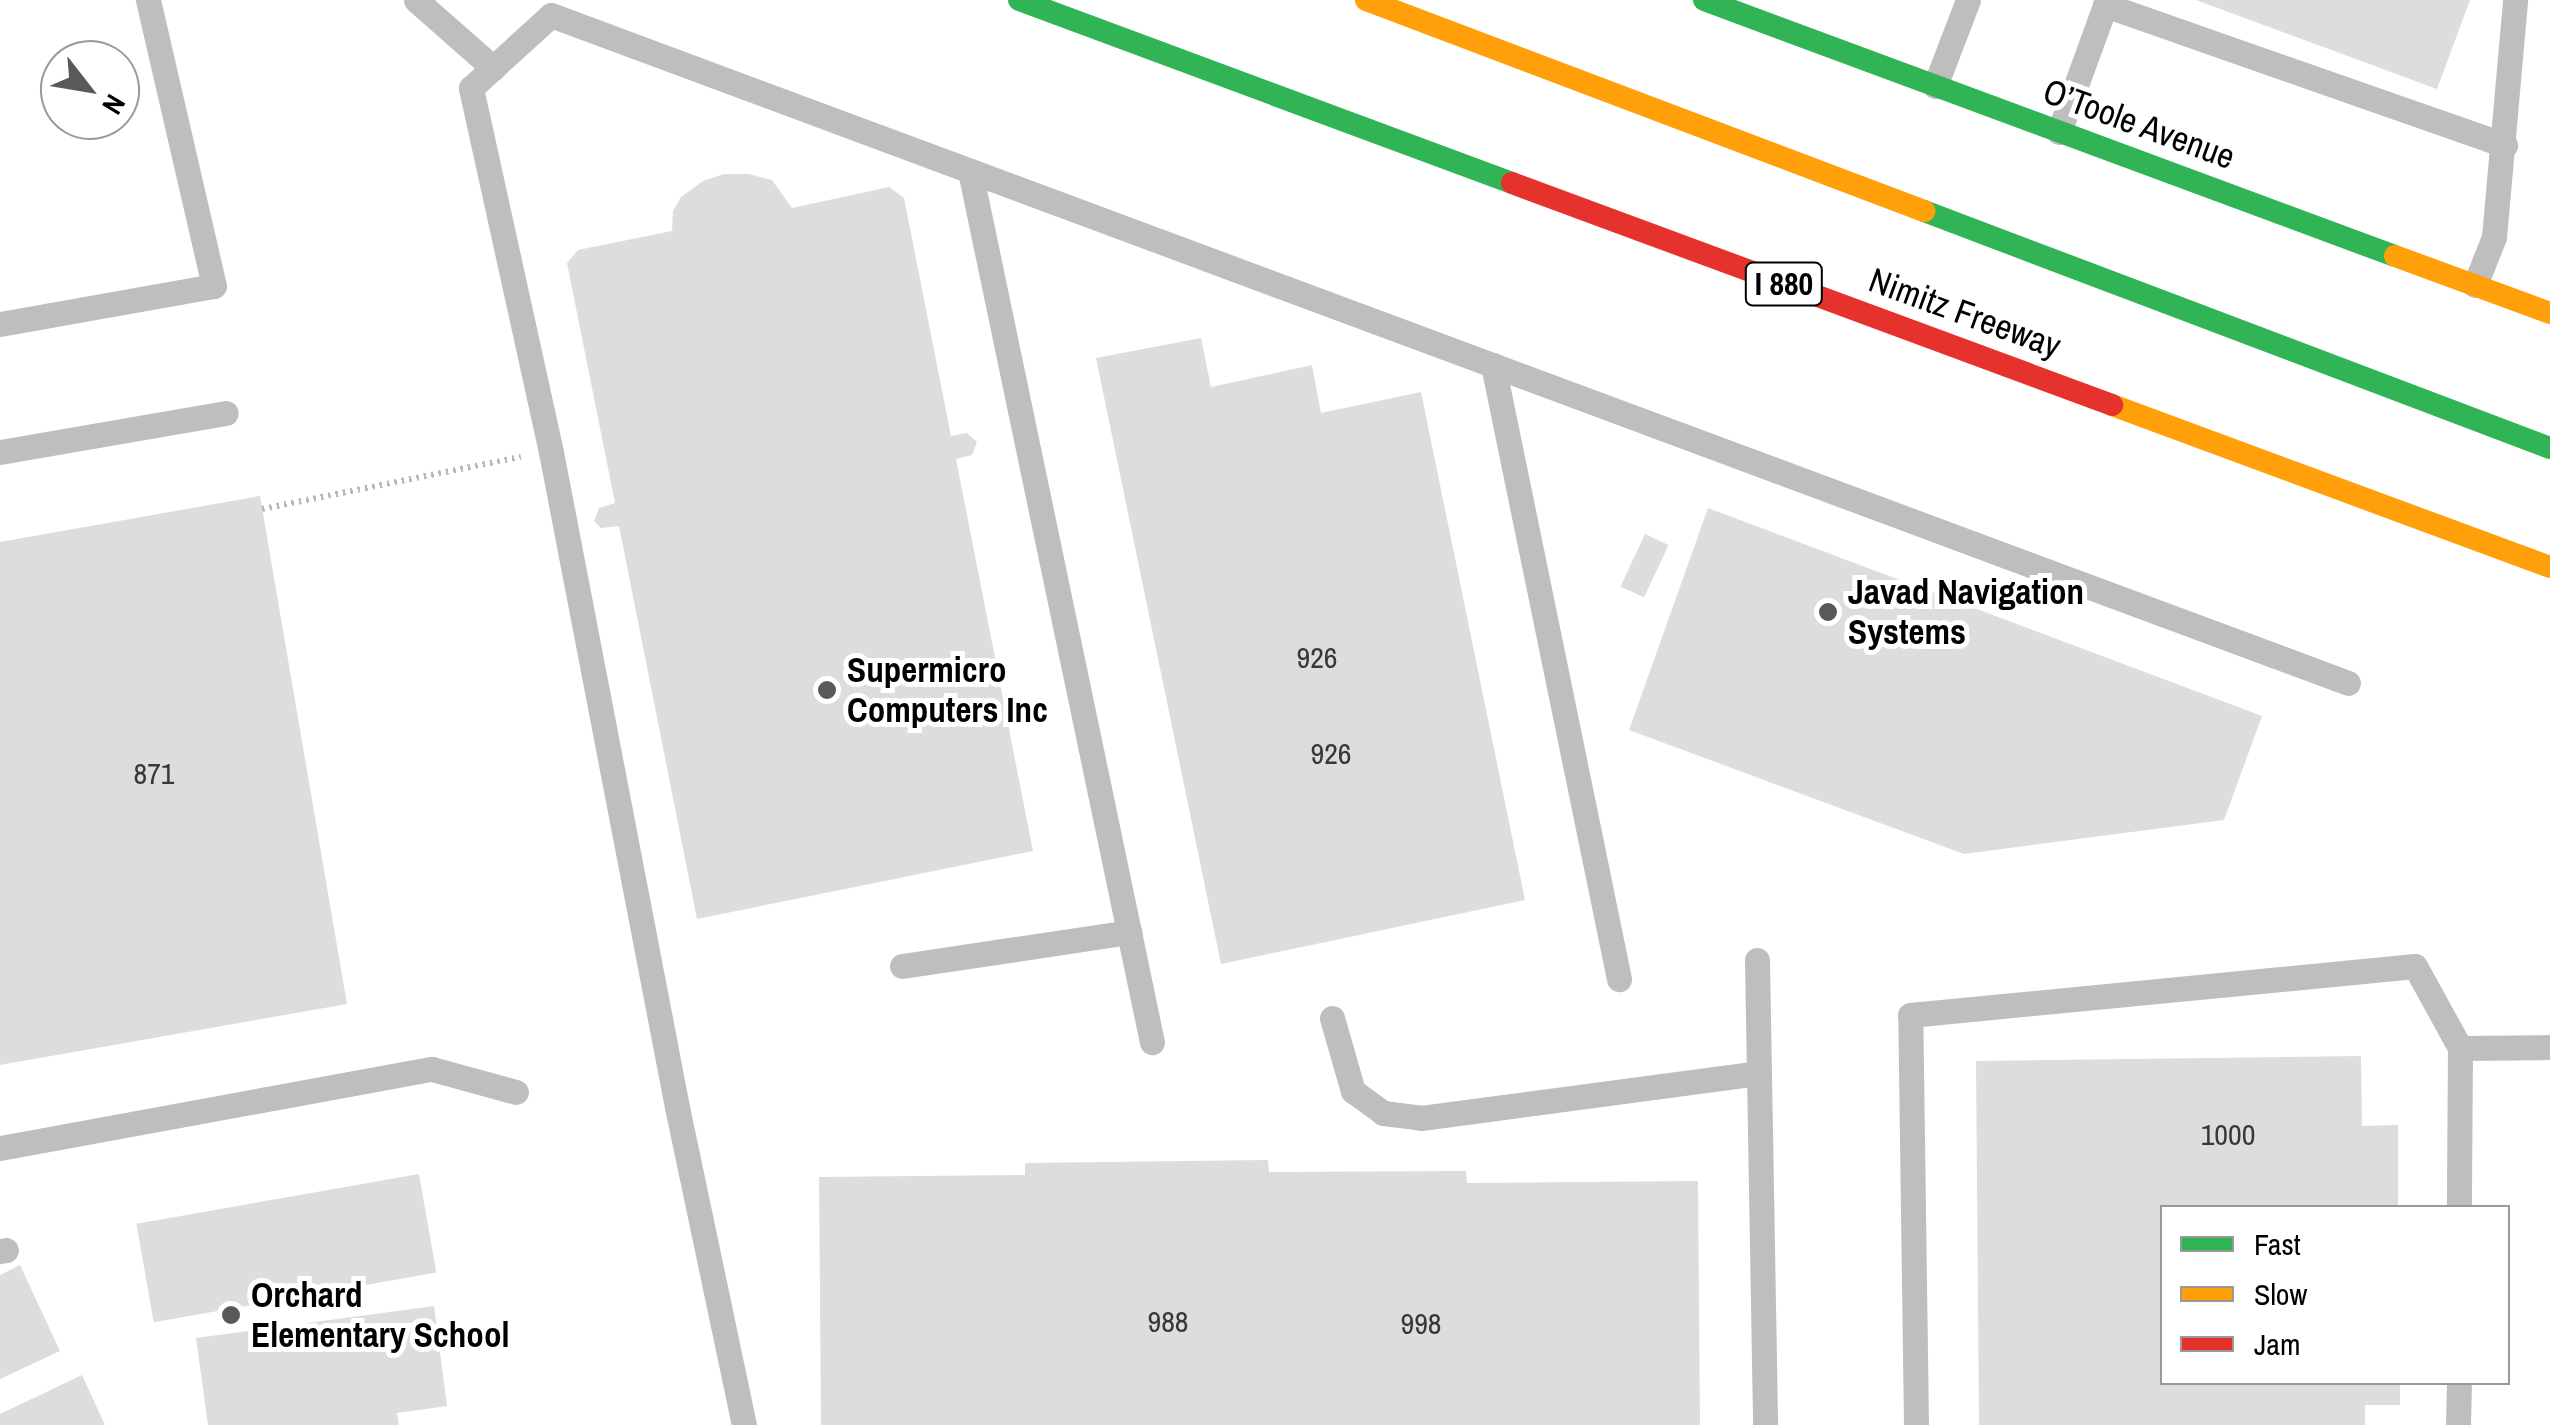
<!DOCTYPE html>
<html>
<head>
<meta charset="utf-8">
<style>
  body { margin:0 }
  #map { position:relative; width:2550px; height:1425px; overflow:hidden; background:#fff; font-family:"Archivo Narrow",sans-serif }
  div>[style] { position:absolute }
  .building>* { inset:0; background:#ddd; transform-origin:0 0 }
  .path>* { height:6px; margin-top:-3px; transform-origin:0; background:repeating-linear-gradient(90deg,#b8b8b8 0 2.5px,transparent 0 7.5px) }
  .lane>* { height:25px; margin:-12.5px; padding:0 12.5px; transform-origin:12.5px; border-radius:12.5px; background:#bebebe }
  .fast>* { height:22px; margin:-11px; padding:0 11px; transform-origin:11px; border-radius:11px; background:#30b455 }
  .slow>* { height:22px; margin:-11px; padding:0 11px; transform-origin:11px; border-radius:11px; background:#ff9f0a }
  .jam>* { height:22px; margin:-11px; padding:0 11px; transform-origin:11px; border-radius:11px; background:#e5322d }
  .dots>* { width:28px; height:28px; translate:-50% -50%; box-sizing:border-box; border:5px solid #fff; border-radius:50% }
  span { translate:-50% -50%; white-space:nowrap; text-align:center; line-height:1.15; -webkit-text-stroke:10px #fff; paint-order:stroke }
  .number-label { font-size:30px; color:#373737 }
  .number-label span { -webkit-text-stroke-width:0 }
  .shield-label span { padding:2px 8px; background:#fff; border:2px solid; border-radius:8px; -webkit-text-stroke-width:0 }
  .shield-label { font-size:32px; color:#000; font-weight:700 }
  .street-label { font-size:35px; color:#000 }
  .poi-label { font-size:35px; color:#000; font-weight:700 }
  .left { translate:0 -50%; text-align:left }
  .legend { position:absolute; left:2160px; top:1205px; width:350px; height:180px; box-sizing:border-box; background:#fff; border:2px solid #999; margin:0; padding:12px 18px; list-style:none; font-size:30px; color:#000 }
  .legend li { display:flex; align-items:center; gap:20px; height:50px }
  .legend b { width:50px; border:2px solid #999 }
  .north { position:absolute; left:40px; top:40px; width:100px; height:100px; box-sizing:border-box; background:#fff; border:2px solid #999; border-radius:50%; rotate:121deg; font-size:28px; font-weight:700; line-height:40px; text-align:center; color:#000 }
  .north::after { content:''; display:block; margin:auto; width:35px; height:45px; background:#595959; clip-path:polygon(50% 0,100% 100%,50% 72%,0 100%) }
</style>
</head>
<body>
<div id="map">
  <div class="building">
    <div style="clip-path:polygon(2196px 0,2470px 0,2437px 89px)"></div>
    <div style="clip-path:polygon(724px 174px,749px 174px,772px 180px,792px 208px,889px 187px,904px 198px,951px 436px,967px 433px,977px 442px,972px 455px,956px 459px,1033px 851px,697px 919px,619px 526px,601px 528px,594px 521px,599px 508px,615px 503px,567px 263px,578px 250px,672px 231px,673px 211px,681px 197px,703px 181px)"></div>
    <div style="clip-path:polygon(1201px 338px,1211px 387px,1312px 365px,1321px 413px,1421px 392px,1525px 900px,1221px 964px,1096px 358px)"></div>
    <div style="clip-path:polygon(260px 496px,347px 1004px,0 1065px,0 542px)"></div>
    <div style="clip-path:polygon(1708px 508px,2262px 716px,2224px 820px,1964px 854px,1629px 730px)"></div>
    <div style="left:1645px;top:534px;width:26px;height:58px;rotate:25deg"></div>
    <div style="clip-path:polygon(2361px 1056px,2362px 1126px,2398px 1125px,2398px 1208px,2162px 1208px,2162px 1382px,2400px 1382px,2400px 1405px,2365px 1405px,2365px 1425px,1979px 1425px,1976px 1061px)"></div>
    <div style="clip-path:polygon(1268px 1160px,1269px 1172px,1466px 1171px,1467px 1183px,1698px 1181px,1700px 1425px,821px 1425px,819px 1177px,1025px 1175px,1025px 1163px)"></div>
    <div style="left:419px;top:1174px;width:100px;height:287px;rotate:80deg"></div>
    <div style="clip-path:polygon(20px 1265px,60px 1351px,0 1379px,0 1275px)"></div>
    <div style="clip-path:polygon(434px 1306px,447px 1406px,397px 1413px,399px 1425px,208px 1425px,196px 1338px)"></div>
    <div style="clip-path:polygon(82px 1375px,105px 1425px,0 1425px,0 1414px)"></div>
  </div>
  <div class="path">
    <div style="left:262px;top:509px;width:264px;rotate:-11.4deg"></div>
  </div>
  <div class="lane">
    <div style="left:416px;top:0;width:103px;rotate:41.4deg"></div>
    <div style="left:2105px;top:5px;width:424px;rotate:19.3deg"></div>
    <div style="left:1935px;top:86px;width:92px;rotate:-69deg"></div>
    <div style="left:2059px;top:132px;width:140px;rotate:-70deg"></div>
    <div style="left:970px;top:171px;width:890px;rotate:78.2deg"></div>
    <div style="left:2475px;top:285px;width:52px;rotate:-68.4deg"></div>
    <div style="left:2494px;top:237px;width:238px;rotate:-84.9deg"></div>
    <div style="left:0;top:324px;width:217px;rotate:-10.1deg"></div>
    <div style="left:214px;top:286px;width:294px;rotate:-103deg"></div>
    <div style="left:1493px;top:365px;width:627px;rotate:78.4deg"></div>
    <div style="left:0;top:452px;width:229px;rotate:-9.8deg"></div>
    <div style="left:1757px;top:960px;width:465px;rotate:89deg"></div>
    <div style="left:902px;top:966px;width:230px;rotate:-8.5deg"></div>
    <div style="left:1332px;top:1018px;width:76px;rotate:74deg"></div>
    <div style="left:1353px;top:1091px;width:37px;rotate:36deg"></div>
    <div style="left:1383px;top:1113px;width:38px;rotate:7deg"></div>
    <div style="left:1421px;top:1118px;width:340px;rotate:-7.6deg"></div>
    <div style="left:2460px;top:1048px;width:90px;rotate:-0.6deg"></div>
    <div style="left:0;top:1148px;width:439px;rotate:-10.4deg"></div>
    <div style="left:432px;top:1069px;width:87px;rotate:15.3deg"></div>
    <div style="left:0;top:1251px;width:6px;rotate:-9deg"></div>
    <div style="left:744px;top:1425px;width:325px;rotate:-101.9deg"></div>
    <div style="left:677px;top:1107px;width:667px;rotate:-100.89deg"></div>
    <div style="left:551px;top:452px;width:373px;rotate:-102.4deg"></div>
    <div style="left:471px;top:88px;width:108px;rotate:-42.4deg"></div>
    <div style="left:551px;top:15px;width:1917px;rotate:20.39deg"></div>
    <div style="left:1916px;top:1425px;width:410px;rotate:-90.8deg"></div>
    <div style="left:1910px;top:1015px;width:507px;rotate:-5.54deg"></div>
    <div style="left:2415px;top:966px;width:94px;rotate:61.2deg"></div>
    <div style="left:2460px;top:1048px;width:160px;rotate:90.4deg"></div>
    <div style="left:2458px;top:1425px;width:43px;rotate:-88.7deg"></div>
  </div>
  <div class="fast">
    <div style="left:1019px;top:0;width:526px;rotate:20.36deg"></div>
    <div style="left:1704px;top:0;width:737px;rotate:20.33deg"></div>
    <div style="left:1924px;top:211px;width:669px;rotate:20.74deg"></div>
  </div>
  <div class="slow">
    <div style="left:1366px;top:0;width:597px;rotate:20.71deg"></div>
    <div style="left:2395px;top:256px;width:165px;rotate:20.2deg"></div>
    <div style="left:2112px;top:405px;width:467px;rotate:20.3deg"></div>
  </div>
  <div class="jam">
    <div style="left:1512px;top:183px;width:640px;rotate:20.3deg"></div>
  </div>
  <div class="dots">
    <div style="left:1828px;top:612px;background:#595959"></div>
    <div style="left:827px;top:690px;background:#595959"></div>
    <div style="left:231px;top:1315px;background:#595959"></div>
  </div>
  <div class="number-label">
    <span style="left:1317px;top:657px">926</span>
    <span style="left:1331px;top:753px">926</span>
    <span style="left:154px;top:773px">871</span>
    <span style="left:2228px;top:1134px">1000</span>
    <span style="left:1168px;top:1321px">988</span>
    <span style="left:1421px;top:1323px">998</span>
  </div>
  <div class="shield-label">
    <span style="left:1784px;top:284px">I 880</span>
  </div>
  <div class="street-label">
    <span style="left:2139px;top:124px;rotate:20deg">O’Toole Avenue</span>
    <span style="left:1965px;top:313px;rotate:20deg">Nimitz Freeway</span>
  </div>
  <div class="poi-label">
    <span class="left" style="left:1848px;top:612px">Javad Navigation<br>Systems</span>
    <span class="left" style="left:847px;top:690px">Supermicro<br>Computers Inc</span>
    <span class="left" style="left:251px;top:1315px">Orchard<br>Elementary School</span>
  </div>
  <ul class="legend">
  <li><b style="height:12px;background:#30b455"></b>Fast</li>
  <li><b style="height:12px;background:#ff9f0a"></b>Slow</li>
  <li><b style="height:12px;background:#e5322d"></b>Jam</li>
  </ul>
  <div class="north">N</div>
</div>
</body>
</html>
